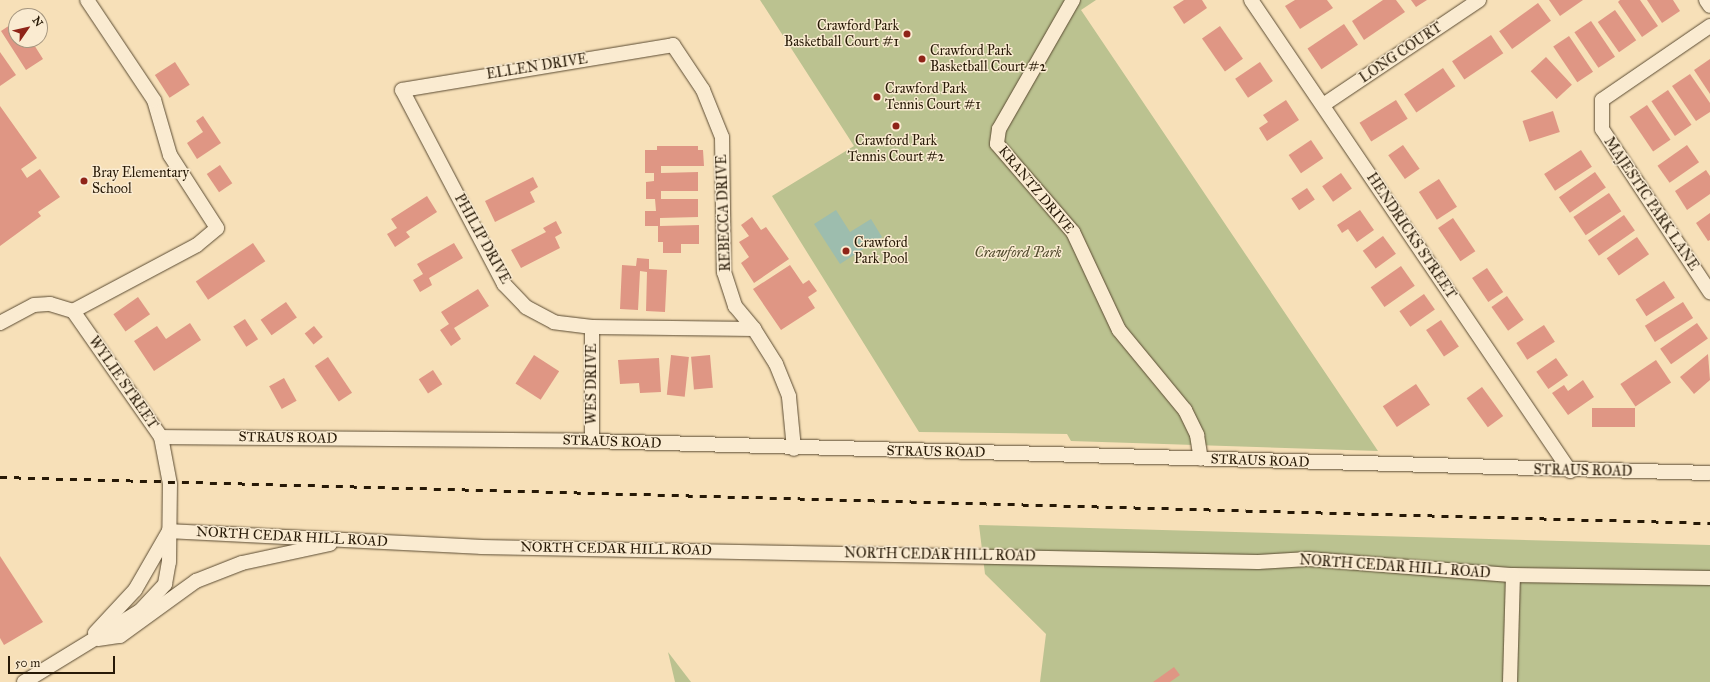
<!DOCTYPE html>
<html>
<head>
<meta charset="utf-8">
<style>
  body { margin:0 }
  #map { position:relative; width:1710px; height:682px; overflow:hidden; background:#f7e0b8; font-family:"IM FELL Great Primer",serif }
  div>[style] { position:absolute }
  .green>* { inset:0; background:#bbc290 }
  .water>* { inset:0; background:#9dbdae }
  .building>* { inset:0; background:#df9684; transform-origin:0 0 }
  .roads { filter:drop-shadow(0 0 1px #5b4b32) drop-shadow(0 0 1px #5b4b32) }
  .minor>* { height:14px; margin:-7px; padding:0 7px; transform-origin:7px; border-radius:7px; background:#faebd1 }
  .rail>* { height:3px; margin-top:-1.5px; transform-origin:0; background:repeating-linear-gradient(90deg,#271906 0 7px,transparent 0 14px) }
  .dots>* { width:11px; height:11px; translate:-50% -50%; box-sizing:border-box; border:2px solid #faebd1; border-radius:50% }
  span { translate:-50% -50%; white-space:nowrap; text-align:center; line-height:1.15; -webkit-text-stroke:3px #faebd1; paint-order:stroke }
  .poi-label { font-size:14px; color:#271906 }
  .right { translate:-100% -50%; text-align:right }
  .left { translate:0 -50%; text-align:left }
  .street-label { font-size:14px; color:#271906 }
  .park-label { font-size:14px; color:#534c2f; font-style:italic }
  .north { position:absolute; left:8px; top:8px; width:40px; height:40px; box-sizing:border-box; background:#faebd1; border:1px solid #a69780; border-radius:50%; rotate:56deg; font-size:11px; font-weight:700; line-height:16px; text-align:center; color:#271906 }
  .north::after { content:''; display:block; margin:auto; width:14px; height:18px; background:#8f2418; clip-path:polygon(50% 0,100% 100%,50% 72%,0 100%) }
  .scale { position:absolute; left:8px; top:656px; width:107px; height:18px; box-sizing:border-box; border:2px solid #271906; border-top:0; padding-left:5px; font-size:12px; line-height:14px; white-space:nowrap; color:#271906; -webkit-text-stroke:3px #faebd1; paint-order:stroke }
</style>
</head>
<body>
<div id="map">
  <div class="green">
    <div style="clip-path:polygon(760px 0,1096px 0,1081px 10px,1378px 451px,1071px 441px,1067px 434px,919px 432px,772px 196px,854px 146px)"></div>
    <div style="clip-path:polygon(979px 525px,1710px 545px,1710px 682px,1040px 682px,1046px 634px,985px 574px)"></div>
    <div style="clip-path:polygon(668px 652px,691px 682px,675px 682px)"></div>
  </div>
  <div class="water">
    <div style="clip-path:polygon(836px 210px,850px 232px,871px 219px,882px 237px,840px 264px,814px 224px)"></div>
  </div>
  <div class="building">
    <div style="clip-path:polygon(1184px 0,1202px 0,1207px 8px,1184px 24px,1173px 7px)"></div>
    <div style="clip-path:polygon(1295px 0,1327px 0,1333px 8px,1300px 29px,1285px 6px)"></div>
    <div style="clip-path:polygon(1383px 0,1396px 0,1405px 12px,1364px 40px,1352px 21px)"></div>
    <div style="clip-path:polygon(1411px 0,1427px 0,1416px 7px)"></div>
    <div style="clip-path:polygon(1549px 0,1583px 0,1560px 16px)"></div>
    <div style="clip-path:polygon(1620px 0,1640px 0,1658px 26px,1642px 37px,1618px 2px)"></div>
    <div style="clip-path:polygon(1647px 0,1673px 0,1680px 11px,1662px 23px)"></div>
    <div style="left:1538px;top:3px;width:22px;height:48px;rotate:54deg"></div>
    <div style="left:1615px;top:10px;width:37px;height:21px;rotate:55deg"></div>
    <div style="clip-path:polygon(16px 21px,16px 40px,31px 40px,43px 59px,26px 70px,1px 31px)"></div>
    <div style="left:1591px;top:21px;width:43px;height:20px;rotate:56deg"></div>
    <div style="left:1344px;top:24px;width:25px;height:44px;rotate:56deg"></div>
    <div style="left:1220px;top:26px;width:40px;height:22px;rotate:55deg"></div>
    <div style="left:1491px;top:35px;width:22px;height:47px;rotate:56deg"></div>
    <div style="left:1569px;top:36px;width:43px;height:19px;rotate:56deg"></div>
    <div style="clip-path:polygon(0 52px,16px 75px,0 86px)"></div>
    <div style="left:1546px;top:57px;width:38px;height:21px;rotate:47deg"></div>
    <div style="clip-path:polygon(1710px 59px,1710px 94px,1694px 70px)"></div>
    <div style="left:175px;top:62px;width:27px;height:24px;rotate:57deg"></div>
    <div style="left:1260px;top:62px;width:23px;height:30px;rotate:56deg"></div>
    <div style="left:1443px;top:68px;width:22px;height:47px;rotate:56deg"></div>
    <div style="clip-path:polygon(1690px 74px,1710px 103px,1710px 112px,1696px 121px,1672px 86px)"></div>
    <div style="left:1668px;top:90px;width:42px;height:20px;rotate:56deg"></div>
    <div style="clip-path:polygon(1286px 100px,1299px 120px,1267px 141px,1259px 128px,1268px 122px,1263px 115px)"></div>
    <div style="left:1396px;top:100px;width:22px;height:43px;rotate:58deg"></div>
    <div style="left:1647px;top:105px;width:42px;height:21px;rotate:56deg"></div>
    <div style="clip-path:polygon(0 106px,37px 158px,21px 169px,27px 178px,40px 169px,60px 197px,38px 212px,41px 216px,0 246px)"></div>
    <div style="left:1553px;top:111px;width:22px;height:32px;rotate:72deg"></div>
    <div style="clip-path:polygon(203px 116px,221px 143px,197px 159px,187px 143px,203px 132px,196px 121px)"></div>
    <div style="left:1311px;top:140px;width:22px;height:27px;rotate:56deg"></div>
    <div style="left:1403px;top:145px;width:29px;height:18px;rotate:55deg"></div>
    <div style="left:1687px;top:145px;width:21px;height:36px;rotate:55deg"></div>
    <div style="clip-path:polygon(657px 146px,698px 146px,698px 150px,703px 150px,704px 166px,661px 166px,661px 173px,698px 172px,698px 191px,661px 191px,661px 199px,698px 199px,698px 217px,660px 218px,660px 226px,699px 225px,699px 244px,681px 244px,681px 253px,663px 253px,663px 242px,658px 242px,658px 226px,645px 226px,645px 211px,656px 211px,655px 199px,646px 199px,646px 182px,654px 181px,654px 173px,645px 173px,645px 150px,657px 150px)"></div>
    <div style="left:1581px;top:150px;width:20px;height:44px;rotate:57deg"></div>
    <div style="left:220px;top:165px;width:22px;height:16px;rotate:56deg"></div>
    <div style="clip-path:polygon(1706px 170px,1710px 176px,1710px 194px,1687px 210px,1675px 191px)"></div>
    <div style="left:1595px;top:172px;width:19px;height:44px;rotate:55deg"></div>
    <div style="left:1341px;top:173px;width:19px;height:23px;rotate:55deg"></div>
    <div style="clip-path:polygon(533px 177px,538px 187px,530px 192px,535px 202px,495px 222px,485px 201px)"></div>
    <div style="left:1439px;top:179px;width:33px;height:24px;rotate:57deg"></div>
    <div style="left:1307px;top:188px;width:14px;height:19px;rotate:56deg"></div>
    <div style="left:1609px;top:193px;width:22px;height:43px;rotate:56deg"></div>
    <div style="clip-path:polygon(427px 196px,437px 212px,406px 232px,410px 237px,395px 247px,387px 234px,397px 228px,391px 219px)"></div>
    <div style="clip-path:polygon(1360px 210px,1374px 230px,1357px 242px,1348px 229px,1342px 233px,1337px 225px)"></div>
    <div style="clip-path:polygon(1710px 213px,1710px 240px,1708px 241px,1696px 223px)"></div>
    <div style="left:1624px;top:215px;width:19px;height:44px;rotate:55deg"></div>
    <div style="clip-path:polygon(752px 217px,761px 230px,766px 227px,789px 259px,754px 283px,741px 263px,749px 257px,739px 242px,749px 236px,741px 225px)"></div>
    <div style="left:1453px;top:218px;width:40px;height:18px;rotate:56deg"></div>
    <div style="clip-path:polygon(556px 221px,562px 233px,555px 237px,560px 248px,521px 268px,511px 250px,546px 232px,543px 228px)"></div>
    <div style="left:1383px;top:236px;width:22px;height:25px;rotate:54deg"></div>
    <div style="left:1637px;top:237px;width:21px;height:37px;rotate:55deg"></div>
    <div style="left:253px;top:243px;width:22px;height:69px;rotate:56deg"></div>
    <div style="clip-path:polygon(454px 243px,463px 258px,429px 278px,432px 285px,420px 292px,413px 280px,423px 274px,417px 264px)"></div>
    <div style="clip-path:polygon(637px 258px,649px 259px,649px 269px,667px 270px,665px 312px,646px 311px,647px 272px,640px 271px,638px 310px,620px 309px,622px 265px,636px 266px)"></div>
    <div style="clip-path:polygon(790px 265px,803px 284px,809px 280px,817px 291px,808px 297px,815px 308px,781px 330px,753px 289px)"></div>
    <div style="left:1401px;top:266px;width:24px;height:37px;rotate:55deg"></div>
    <div style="left:1487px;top:268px;width:29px;height:18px;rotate:56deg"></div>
    <div style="left:1664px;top:281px;width:20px;height:34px;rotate:57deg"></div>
    <div style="clip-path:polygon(478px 289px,489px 306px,454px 328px,461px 339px,451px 346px,440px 330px,449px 324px,441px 312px)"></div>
    <div style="left:1424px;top:294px;width:19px;height:30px;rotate:55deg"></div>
    <div style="left:1507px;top:296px;width:29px;height:19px;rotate:55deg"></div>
    <div style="left:138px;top:297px;width:21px;height:30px;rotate:55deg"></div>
    <div style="left:286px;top:302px;width:19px;height:31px;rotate:55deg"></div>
    <div style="left:1683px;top:302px;width:19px;height:45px;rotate:58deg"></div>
    <div style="left:245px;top:319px;width:24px;height:14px;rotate:57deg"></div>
    <div style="left:1441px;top:320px;width:32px;height:18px;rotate:56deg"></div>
    <div style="clip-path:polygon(190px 323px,201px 340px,154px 371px,134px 341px,157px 326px,166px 339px)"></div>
    <div style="left:1697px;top:323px;width:19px;height:45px;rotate:55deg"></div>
    <div style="left:1544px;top:325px;width:20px;height:33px;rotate:57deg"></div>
    <div style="left:314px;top:326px;width:14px;height:12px;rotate:51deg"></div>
    <div style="clip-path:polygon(1708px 354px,1710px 380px,1694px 394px,1680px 377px)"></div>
    <div style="left:534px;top:355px;width:30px;height:34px;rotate:33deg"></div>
    <div style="left:671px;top:355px;width:18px;height:40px;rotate:6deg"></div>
    <div style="left:710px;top:355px;width:33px;height:19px;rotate:85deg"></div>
    <div style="left:328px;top:357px;width:43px;height:16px;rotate:56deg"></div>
    <div style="clip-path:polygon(659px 358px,661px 392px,640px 393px,639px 383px,620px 384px,618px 360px)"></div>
    <div style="left:1556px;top:358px;width:21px;height:24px;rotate:55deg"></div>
    <div style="left:1656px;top:360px;width:27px;height:43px;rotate:56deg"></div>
    <div style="left:433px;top:370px;width:17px;height:17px;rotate:57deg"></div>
    <div style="left:284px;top:378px;width:26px;height:17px;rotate:61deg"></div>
    <div style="clip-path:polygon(1583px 380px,1594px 397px,1568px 415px,1552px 393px,1564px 385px,1568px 391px)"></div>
    <div style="left:1416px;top:384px;width:25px;height:40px;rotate:56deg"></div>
    <div style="left:1482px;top:387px;width:36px;height:19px;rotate:54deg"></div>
    <div style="left:1592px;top:408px;width:43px;height:19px"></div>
    <div style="clip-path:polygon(0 556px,43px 622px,4px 645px,0 638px)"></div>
    <div style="clip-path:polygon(1174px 667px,1180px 675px,1170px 682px,1153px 682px)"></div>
  </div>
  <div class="roads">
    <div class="minor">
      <div style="left:1073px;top:0;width:149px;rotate:119.8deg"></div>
      <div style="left:999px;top:129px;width:15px;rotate:98deg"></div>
      <div style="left:997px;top:144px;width:116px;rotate:49.2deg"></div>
      <div style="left:1073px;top:232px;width:108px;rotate:64.9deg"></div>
      <div style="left:1119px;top:330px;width:104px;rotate:50.5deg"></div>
      <div style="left:1185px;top:410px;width:28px;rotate:64deg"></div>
      <div style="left:1197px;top:435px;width:24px;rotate:81deg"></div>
      <div style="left:1251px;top:0;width:569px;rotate:55.89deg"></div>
      <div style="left:1706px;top:0;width:7px;rotate:56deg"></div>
      <div style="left:1710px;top:26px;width:131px;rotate:145.6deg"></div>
      <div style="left:1602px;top:100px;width:29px;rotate:90deg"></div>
      <div style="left:1602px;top:129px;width:196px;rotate:56.5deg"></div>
      <div style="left:1323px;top:105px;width:188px;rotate:-33.9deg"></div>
      <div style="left:0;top:323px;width:38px;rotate:-28deg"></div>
      <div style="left:34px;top:305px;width:16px;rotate:-4deg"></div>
      <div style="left:50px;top:304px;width:24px;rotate:17deg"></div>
      <div style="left:73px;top:311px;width:140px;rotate:-28deg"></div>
      <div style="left:197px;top:245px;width:26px;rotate:-40deg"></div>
      <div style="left:217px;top:228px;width:87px;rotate:-122.8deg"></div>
      <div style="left:170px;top:155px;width:57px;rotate:-106.2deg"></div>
      <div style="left:154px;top:100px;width:120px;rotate:-123.8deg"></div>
      <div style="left:592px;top:327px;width:114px;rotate:90deg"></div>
      <div style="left:754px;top:329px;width:162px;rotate:-179.3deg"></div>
      <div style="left:592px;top:327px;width:38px;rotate:-173deg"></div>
      <div style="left:554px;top:322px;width:32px;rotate:-152deg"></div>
      <div style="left:526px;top:307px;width:32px;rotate:-134deg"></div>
      <div style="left:504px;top:284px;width:219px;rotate:-117.7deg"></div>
      <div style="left:402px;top:90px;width:275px;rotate:-9.4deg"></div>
      <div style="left:673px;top:45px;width:54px;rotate:56.3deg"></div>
      <div style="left:703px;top:90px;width:51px;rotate:68deg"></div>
      <div style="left:722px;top:137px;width:135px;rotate:89.2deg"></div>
      <div style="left:724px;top:272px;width:36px;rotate:72deg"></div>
      <div style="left:735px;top:306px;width:30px;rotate:50deg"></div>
      <div style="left:754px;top:329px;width:41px;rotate:57.8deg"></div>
      <div style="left:776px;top:364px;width:35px;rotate:68deg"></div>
      <div style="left:789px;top:397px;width:52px;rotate:84.5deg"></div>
      <div style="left:161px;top:437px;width:431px;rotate:0.5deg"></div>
      <div style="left:592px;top:441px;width:1118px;rotate:1.64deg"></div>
      <div style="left:169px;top:531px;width:312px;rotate:2.9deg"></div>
      <div style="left:481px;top:547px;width:777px;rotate:1.11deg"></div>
      <div style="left:1258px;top:562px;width:50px;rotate:-3.4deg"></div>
      <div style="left:1308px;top:559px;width:206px;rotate:4.5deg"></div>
      <div style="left:1513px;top:575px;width:197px;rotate:0.9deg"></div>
      <div style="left:95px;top:633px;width:59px;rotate:-47.1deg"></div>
      <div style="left:135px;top:590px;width:68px;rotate:-60deg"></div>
      <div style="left:98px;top:639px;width:22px;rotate:-8deg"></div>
      <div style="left:120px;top:636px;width:94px;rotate:-35.9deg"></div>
      <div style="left:196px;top:581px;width:49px;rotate:-21.4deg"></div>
      <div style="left:242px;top:563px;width:90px;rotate:-12.2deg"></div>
      <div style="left:24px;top:682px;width:136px;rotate:-31.5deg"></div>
      <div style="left:140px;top:611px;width:37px;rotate:-47deg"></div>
      <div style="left:165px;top:584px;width:22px;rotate:-80deg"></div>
      <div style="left:169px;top:562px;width:78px;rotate:-89.3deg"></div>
      <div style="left:170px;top:484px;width:48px;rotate:-100.8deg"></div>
      <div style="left:161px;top:437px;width:154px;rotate:-124.9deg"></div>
      <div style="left:1510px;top:682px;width:107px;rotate:-88.4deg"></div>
    </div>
  </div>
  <div class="rail">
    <div style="left:0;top:477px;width:1711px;rotate:1.54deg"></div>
  </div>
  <div class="dots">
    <div style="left:907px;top:34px;background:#8f2418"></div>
    <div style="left:922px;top:59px;background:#8f2418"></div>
    <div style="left:877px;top:97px;background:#8f2418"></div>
    <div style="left:896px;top:126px;background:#8f2418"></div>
    <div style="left:84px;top:181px;background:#8f2418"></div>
    <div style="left:846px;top:251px;background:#8f2418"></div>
  </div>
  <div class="poi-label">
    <span class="right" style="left:899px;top:34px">Crawford Park<br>Basketball Court #1</span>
    <span class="left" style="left:930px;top:59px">Crawford Park<br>Basketball Court #2</span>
    <span class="left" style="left:885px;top:97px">Crawford Park<br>Tennis Court #1</span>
    <span style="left:896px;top:149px">Crawford Park<br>Tennis Court #2</span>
    <span class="left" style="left:92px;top:181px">Bray Elementary<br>School</span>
    <span class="left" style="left:854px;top:251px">Crawford<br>Park Pool</span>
  </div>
  <div class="street-label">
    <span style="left:1401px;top:53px;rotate:-34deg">LONG COURT</span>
    <span style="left:537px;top:67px;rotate:-9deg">ELLEN DRIVE</span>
    <span style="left:1036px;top:190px;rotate:50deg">KRANTZ DRIVE</span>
    <span style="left:1651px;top:204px;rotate:56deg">MAJESTIC PARK LANE</span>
    <span style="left:724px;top:213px;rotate:-92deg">REBECCA DRIVE</span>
    <span style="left:1411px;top:236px;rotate:56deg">HENDRICKS STREET</span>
    <span style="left:482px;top:239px;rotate:61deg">PHILIP DRIVE</span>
    <span style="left:123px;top:383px;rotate:55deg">WYLIE STREET</span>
    <span style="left:592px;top:384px;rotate:-90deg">WES DRIVE</span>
    <span style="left:288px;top:438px;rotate:1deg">STRAUS ROAD</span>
    <span style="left:612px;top:442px;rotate:2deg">STRAUS ROAD</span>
    <span style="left:936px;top:452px;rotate:1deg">STRAUS ROAD</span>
    <span style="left:1260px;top:461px;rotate:2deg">STRAUS ROAD</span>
    <span style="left:1583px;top:471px;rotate:1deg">STRAUS ROAD</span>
    <span style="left:292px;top:537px;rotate:3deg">NORTH CEDAR HILL ROAD</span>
    <span style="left:616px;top:549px;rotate:1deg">NORTH CEDAR HILL ROAD</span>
    <span style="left:940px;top:555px;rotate:1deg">NORTH CEDAR HILL ROAD</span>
    <span style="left:1395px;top:567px;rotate:4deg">NORTH CEDAR HILL ROAD</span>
  </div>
  <div class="park-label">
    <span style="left:1018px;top:253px">Crawford Park</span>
  </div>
  <div class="north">N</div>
  <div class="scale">50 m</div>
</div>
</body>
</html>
